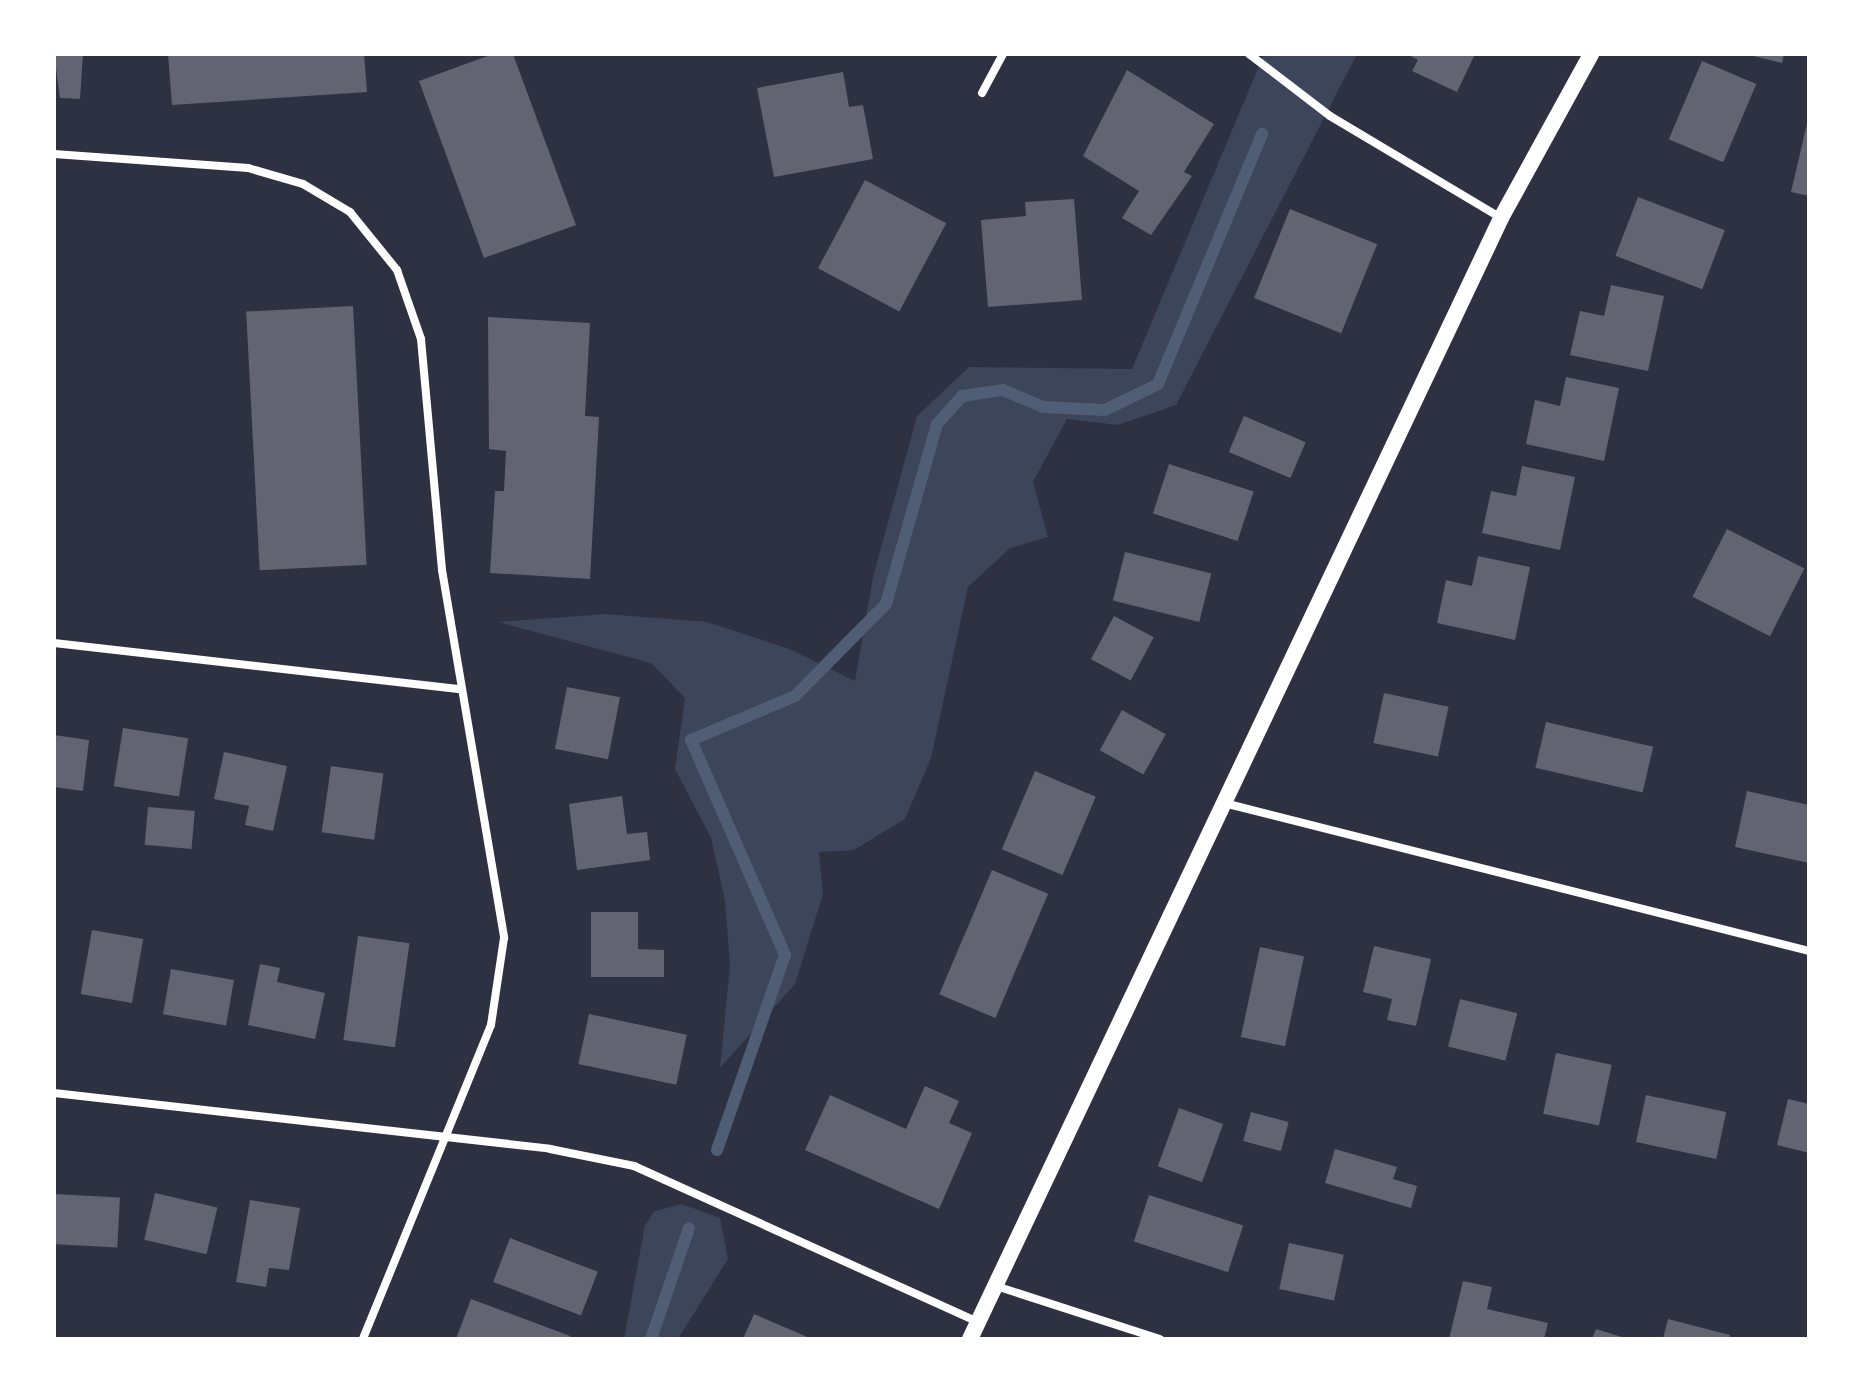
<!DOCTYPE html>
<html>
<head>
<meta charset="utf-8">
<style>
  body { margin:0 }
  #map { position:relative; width:1863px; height:1393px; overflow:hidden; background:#2d3142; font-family:"Titillium Web",sans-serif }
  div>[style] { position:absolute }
  .green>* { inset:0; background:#3c4559 }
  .stream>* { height:12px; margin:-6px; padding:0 6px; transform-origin:6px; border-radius:6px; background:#4f5d75 }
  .building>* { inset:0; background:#626471; transform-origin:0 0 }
  .minor>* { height:8px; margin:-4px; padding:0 4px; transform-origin:4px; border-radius:4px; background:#fff }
  .secondary>* { height:16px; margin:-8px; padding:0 8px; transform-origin:8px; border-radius:8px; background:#fff }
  span { translate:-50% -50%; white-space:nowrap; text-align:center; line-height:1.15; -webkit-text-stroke:6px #fff; paint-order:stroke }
  .frame { position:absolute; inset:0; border:56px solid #fff; pointer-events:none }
</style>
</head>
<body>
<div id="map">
  <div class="green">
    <div style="clip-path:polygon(1264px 54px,1357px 54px,1176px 405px,1118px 425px,1067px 419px,1033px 482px,1048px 537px,1010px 548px,968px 587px,931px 758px,905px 819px,854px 850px,819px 852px,823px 894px,795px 984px,720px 1068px,730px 965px,725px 901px,711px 838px,675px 769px,685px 698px,651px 663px,498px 622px,606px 614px,707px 622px,787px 648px,855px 681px,873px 577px,917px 416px,969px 367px,1132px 369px)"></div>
    <div style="clip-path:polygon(682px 1204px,720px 1218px,728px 1259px,678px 1339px,624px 1339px,645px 1225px,655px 1211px)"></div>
  </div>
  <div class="stream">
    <div style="left:717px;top:1150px;width:207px;rotate:-70.8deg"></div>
    <div style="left:785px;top:955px;width:235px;rotate:-113.6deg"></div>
    <div style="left:691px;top:740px;width:113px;rotate:-22.9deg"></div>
    <div style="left:795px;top:696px;width:129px;rotate:-45.3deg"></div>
    <div style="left:886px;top:604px;width:187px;rotate:-74.2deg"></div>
    <div style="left:937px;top:424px;width:38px;rotate:-48deg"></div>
    <div style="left:962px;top:396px;width:41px;rotate:-8.3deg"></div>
    <div style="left:1003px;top:390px;width:43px;rotate:23deg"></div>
    <div style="left:1043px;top:407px;width:62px;rotate:2.8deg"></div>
    <div style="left:1105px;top:410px;width:59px;rotate:-26.1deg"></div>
    <div style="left:1158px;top:384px;width:271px;rotate:-67.4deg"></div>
    <div style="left:651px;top:1339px;width:117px;rotate:-71.1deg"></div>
  </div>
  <div class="building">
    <div style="clip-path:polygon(54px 54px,83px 54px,80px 99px,60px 98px)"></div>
    <div style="clip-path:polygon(168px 54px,364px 54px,367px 92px,172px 105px)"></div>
    <div style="clip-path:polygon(493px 54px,513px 54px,576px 225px,484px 258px,419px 81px)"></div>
    <div style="clip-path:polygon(1407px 54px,1475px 54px,1457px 92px,1412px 71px,1418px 60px)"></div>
    <div style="clip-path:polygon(1745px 54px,1784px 54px,1782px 63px)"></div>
    <div style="left:1702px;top:61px;width:59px;height:85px;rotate:23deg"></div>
    <div style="clip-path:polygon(1127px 70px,1214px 124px,1184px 172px,1192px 176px,1151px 235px,1122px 218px,1139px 191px,1083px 156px)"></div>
    <div style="clip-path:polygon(843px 72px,849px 107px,863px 105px,873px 159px,774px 177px,757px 88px)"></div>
    <div style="clip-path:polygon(1808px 119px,1809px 119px,1809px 196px,1791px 192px)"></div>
    <div style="left:865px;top:180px;width:92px;height:100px;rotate:28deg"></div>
    <div style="left:1638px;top:197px;width:93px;height:63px;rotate:21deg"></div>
    <div style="clip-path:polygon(1074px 199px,1082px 300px,988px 307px,981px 220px,1026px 216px,1025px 202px)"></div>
    <div style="left:1290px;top:209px;width:94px;height:96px;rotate:22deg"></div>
    <div style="clip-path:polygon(1611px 285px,1664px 296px,1648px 371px,1570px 355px,1580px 311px,1604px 316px)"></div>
    <div style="left:353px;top:306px;width:259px;height:107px;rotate:87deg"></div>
    <div style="clip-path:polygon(488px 317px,590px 323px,585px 416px,599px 417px,590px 579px,490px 573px,495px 491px,504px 491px,506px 451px,489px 449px)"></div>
    <div style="clip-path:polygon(1566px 377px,1619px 388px,1604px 461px,1526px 444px,1535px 400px,1560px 406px)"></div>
    <div style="left:1244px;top:416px;width:67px;height:39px;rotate:23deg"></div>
    <div style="left:1169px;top:464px;width:89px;height:52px;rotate:18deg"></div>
    <div style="clip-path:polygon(1522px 466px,1575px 477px,1560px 550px,1482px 533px,1491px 491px,1516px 496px)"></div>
    <div style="left:1727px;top:529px;width:87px;height:76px;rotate:27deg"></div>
    <div style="left:1125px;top:552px;width:89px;height:50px;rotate:14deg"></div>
    <div style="clip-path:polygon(1478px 556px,1530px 567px,1515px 640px,1437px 623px,1446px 580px,1472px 586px)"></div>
    <div style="left:1114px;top:616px;width:45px;height:49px;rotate:28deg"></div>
    <div style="left:567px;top:687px;width:54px;height:63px;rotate:11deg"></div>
    <div style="left:1384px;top:693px;width:66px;height:51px;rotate:12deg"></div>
    <div style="left:1122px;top:710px;width:50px;height:46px;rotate:29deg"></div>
    <div style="left:1546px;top:722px;width:110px;height:47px;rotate:13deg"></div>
    <div style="left:123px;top:728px;width:66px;height:59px;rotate:9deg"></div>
    <div style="clip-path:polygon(54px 735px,89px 740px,83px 791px,54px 787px)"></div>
    <div style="clip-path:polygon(224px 752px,287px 766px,273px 831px,245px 825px,249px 806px,214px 799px)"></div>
    <div style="left:331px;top:766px;width:53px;height:67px;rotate:8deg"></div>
    <div style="left:1035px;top:771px;width:66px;height:85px;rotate:23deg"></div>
    <div style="clip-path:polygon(1747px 791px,1809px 805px,1809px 863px,1735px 847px)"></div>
    <div style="clip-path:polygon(622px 796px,627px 834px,647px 832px,650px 860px,577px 870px,569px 804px)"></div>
    <div style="left:148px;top:807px;width:47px;height:38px;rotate:5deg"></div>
    <div style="left:992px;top:870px;width:61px;height:135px;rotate:23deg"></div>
    <div style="clip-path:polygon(591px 912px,638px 912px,638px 949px,664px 950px,664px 977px,591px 977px)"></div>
    <div style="left:92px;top:930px;width:52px;height:65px;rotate:10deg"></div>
    <div style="left:358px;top:936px;width:52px;height:105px;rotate:8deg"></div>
    <div style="clip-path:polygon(1374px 946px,1431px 959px,1416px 1026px,1387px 1020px,1392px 999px,1363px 992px)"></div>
    <div style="left:1260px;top:947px;width:45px;height:92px;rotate:12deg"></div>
    <div style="clip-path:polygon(260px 964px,280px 968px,277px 982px,325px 993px,315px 1039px,248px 1025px)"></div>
    <div style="left:171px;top:969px;width:64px;height:46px;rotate:10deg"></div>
    <div style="left:1460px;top:999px;width:59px;height:49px;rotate:14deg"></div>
    <div style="left:589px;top:1014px;width:100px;height:51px;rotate:12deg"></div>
    <div style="left:1556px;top:1053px;width:57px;height:62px;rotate:12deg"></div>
    <div style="clip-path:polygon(925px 1086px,959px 1101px,949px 1123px,972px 1133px,939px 1209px,805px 1150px,830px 1095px,906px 1129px)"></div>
    <div style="left:1646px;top:1095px;width:82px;height:48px;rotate:12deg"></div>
    <div style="clip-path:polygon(1788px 1099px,1809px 1104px,1809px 1153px,1777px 1145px)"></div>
    <div style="left:1179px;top:1108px;width:47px;height:62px;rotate:20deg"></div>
    <div style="left:1251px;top:1112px;width:39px;height:30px;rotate:15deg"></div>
    <div style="clip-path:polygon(1335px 1149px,1397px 1167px,1393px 1179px,1417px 1186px,1411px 1208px,1325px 1183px)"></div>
    <div style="left:155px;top:1193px;width:64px;height:48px;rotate:13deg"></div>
    <div style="left:54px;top:1194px;width:66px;height:50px;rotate:3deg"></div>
    <div style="left:1149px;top:1195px;width:99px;height:49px;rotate:18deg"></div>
    <div style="clip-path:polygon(250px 1200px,300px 1208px,289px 1270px,269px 1268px,266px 1287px,236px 1282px)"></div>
    <div style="left:510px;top:1238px;width:94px;height:47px;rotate:21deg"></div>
    <div style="left:1289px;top:1243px;width:56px;height:47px;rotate:12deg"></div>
    <div style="clip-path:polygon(1463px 1281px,1492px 1287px,1487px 1309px,1548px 1323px,1544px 1339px,1449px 1339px)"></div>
    <div style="clip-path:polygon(471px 1299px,570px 1336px,569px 1339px,456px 1339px)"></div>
    <div style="clip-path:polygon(754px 1314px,812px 1339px,743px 1339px)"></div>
    <div style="clip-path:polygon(1668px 1319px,1730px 1335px,1729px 1339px,1663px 1339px)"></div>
    <div style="clip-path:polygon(1596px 1329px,1625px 1338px,1625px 1339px,1592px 1339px)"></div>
  </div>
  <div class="minor">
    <div style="left:1249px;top:54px;width:102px;rotate:37.4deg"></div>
    <div style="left:1330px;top:116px;width:199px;rotate:30.8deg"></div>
    <div style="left:982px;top:93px;width:44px;rotate:-61.7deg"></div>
    <div style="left:54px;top:154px;width:195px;rotate:4.1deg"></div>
    <div style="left:248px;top:168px;width:57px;rotate:16.2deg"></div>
    <div style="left:303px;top:184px;width:55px;rotate:30.8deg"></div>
    <div style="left:350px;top:212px;width:75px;rotate:51deg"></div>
    <div style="left:397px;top:270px;width:73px;rotate:70.8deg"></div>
    <div style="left:421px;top:339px;width:232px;rotate:84.8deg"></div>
    <div style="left:442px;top:570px;width:373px;rotate:80.4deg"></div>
    <div style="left:504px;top:938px;width:88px;rotate:98.5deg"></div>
    <div style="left:491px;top:1025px;width:339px;rotate:112.2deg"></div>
    <div style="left:54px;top:643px;width:409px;rotate:6.5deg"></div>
    <div style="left:1228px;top:804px;width:599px;rotate:14.2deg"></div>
    <div style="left:54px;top:1093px;width:499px;rotate:6.4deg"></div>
    <div style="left:550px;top:1149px;width:86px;rotate:11.4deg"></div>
    <div style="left:634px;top:1166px;width:378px;rotate:24.4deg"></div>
    <div style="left:999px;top:1287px;width:169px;rotate:17.9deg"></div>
  </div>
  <div class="secondary">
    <div style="left:970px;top:1339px;width:1240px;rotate:-64.65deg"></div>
    <div style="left:1501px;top:218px;width:187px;rotate:-61.2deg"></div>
  </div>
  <div class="frame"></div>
</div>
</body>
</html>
